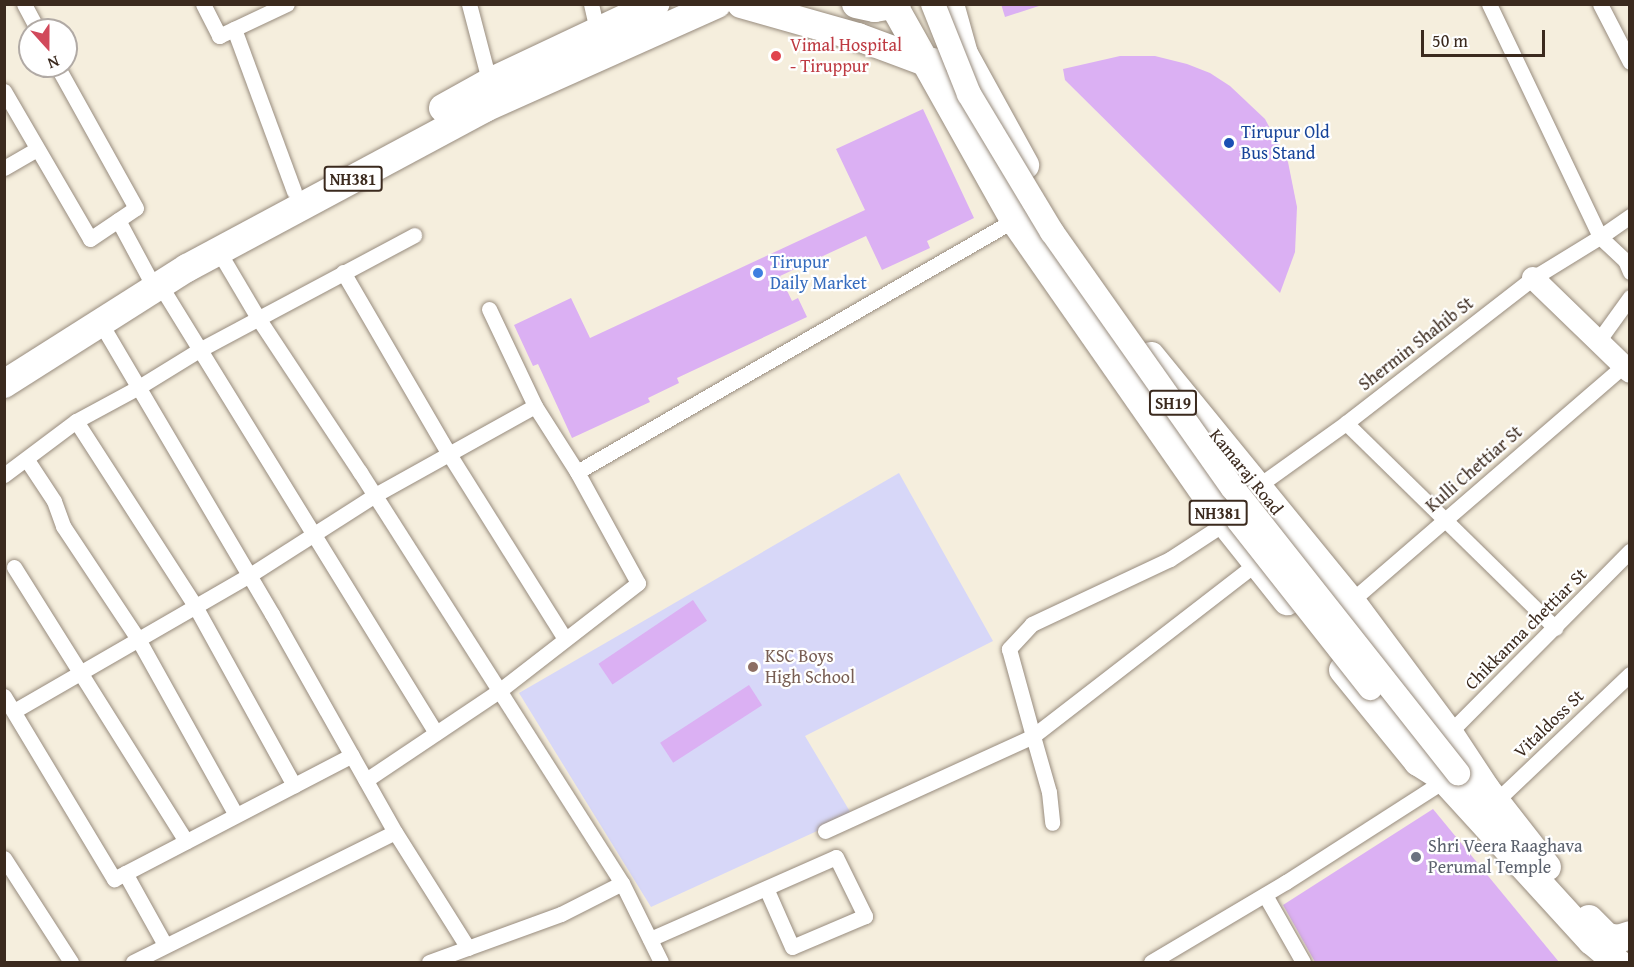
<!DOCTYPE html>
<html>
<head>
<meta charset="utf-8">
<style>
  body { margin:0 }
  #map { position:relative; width:1634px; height:967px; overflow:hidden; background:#f5eedd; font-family:"Gentium Book Plus",serif }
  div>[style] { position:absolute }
  .built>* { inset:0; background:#d7d7f8 }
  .building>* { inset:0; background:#dbb0f3; transform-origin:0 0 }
  .roads { filter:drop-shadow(0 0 2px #988c7e) drop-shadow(0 0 2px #988c7e) }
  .street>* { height:15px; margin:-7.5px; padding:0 7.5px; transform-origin:7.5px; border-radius:7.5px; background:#fff }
  .secondary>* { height:22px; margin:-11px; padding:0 11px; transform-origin:11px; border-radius:11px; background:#fff }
  .highway>* { height:28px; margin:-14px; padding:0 14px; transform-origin:14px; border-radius:14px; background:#fff }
  .bridges { filter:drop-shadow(0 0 2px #988c7e) drop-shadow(0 0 2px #988c7e) }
  .primary-bridge>* { height:24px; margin:-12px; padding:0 12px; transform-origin:12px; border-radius:12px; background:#fff }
  .dots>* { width:16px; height:16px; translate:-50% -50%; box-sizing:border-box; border:3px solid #fff; border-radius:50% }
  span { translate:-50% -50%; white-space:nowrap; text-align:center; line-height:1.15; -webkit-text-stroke:4.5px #fff; paint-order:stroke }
  .shield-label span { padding:2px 4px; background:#fff; border:2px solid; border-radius:4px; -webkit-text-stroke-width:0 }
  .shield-label { font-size:16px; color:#3b2a1e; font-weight:700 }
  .health-label { font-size:18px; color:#be3a42 }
  .left { translate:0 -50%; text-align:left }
  .transit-label { font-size:18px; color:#164399 }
  .shop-label { font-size:18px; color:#366cbe }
  .street-label { font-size:18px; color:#3b2a1e }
  .education-label { font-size:18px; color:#785e54 }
  .worship-label { font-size:18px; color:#5b616d }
  .frame { position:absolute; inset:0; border:6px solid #3b2a1e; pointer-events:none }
  .north { position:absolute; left:18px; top:18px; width:60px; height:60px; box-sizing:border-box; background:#fff; border:2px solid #b1aaa5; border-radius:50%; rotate:159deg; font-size:16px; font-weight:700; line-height:24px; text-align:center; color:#3b2a1e }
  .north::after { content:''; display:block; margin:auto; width:21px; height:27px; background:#d1495b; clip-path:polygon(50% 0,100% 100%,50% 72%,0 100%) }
  .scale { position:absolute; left:1421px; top:30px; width:124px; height:27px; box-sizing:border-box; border:3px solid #3b2a1e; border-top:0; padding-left:8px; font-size:18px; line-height:21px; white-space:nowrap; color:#3b2a1e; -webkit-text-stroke:4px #fff; paint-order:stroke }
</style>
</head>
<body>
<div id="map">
  <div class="built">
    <div style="clip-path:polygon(899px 473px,993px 641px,805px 736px,852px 815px,651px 907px,519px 693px)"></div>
  </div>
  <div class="building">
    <div style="clip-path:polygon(1001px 4px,1042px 4px,1042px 5px,1005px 17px)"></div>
    <div style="clip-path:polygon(1120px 56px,1155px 56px,1187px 64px,1210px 73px,1230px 86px,1265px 119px,1288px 162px,1297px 207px,1295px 252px,1280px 293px,1065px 80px,1063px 69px)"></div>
    <div style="clip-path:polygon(923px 109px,974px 218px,927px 241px,930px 248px,882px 270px,866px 236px,780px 276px,792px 301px,798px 298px,807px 317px,677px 378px,679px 383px,648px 398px,650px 402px,572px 438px,538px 364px,533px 366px,514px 325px,571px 298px,590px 338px,865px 210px,836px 149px)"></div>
    <div style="left:693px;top:600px;width:25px;height:114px;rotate:56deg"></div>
    <div style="left:749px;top:685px;width:24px;height:106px;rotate:57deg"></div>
    <div style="clip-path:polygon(1433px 809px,1559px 962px,1315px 962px,1283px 905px)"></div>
  </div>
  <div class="roads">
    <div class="street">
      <div style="left:24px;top:4px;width:30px;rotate:62deg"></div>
      <div style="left:203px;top:4px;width:36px;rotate:63deg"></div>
      <div style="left:219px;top:36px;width:75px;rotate:-25.2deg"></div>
      <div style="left:469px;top:4px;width:87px;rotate:75.3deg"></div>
      <div style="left:591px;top:4px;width:28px;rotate:77deg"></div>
      <div style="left:1489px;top:4px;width:258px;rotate:64.5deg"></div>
      <div style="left:1600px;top:237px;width:37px;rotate:-35deg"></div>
      <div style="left:1600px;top:4px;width:65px;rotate:62.7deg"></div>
      <div style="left:234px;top:29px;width:173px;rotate:69.7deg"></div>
      <div style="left:4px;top:91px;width:171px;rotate:59.8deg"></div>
      <div style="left:90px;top:239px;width:55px;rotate:-34deg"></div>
      <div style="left:136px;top:208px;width:162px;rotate:-119.1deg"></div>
      <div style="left:4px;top:168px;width:38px;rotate:-30deg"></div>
      <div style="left:118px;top:220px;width:64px;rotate:61.8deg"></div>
      <div style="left:216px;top:247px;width:82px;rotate:59.4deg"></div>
      <div style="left:258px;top:318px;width:185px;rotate:56.5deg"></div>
      <div style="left:360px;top:472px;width:487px;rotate:57.5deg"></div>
      <div style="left:622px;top:883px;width:88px;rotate:63.7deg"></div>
      <div style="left:343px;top:272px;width:211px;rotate:59.8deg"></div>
      <div style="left:449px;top:454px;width:218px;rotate:57.9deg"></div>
      <div style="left:160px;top:285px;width:526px;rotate:58.36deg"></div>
      <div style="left:489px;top:309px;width:107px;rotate:64.6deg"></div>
      <div style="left:100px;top:322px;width:339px;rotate:59.5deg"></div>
      <div style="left:272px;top:614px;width:250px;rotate:60.6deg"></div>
      <div style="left:395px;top:832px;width:137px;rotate:57.8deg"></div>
      <div style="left:1599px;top:340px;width:53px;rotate:-54.2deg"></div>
      <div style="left:76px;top:421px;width:220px;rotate:57.2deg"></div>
      <div style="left:195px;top:606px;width:205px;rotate:61.1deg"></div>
      <div style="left:1346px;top:423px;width:293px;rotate:44.4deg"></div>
      <div style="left:27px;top:460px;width:49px;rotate:56.6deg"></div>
      <div style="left:54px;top:501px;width:27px;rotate:70deg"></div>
      <div style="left:63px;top:526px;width:136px;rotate:56.4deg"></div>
      <div style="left:138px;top:639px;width:201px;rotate:60.9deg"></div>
      <div style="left:4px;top:475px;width:90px;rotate:-36.9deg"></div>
      <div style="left:76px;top:421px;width:72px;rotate:-28.4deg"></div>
      <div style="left:139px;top:387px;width:70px;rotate:-31.7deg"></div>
      <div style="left:199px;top:350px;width:244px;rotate:-28.1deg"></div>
      <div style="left:1258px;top:486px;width:108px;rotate:-35.6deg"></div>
      <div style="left:1346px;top:423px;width:237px;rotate:-37.8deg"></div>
      <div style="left:1533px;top:278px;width:79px;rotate:-31.5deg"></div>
      <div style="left:1600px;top:237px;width:34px;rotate:43deg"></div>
      <div style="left:1625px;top:260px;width:13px;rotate:67deg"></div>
      <div style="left:1225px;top:523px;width:66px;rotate:146.8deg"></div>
      <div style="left:1170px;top:559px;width:153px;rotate:154.8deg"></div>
      <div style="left:1032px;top:624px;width:34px;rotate:133deg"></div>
      <div style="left:1009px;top:649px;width:90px;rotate:74.6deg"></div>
      <div style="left:1033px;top:736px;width:283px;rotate:-37.7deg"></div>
      <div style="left:14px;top:567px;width:324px;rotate:57.9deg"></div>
      <div style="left:1351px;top:601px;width:359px;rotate:-40.8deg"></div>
      <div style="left:4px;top:696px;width:214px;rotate:59deg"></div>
      <div style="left:114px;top:879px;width:268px;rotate:-27.5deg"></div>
      <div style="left:14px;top:711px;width:272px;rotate:-30deg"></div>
      <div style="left:250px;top:575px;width:148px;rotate:-32.6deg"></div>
      <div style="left:375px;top:495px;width:183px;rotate:-29.1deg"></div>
      <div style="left:535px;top:406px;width:78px;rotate:57.5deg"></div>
      <div style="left:1449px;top:733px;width:257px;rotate:-45.2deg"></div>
      <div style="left:366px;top:780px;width:160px;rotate:-33.8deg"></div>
      <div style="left:499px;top:691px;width:176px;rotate:-37.8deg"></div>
      <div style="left:638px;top:583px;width:127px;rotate:-118.8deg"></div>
      <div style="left:577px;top:472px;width:504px;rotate:-29.97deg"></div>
      <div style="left:1495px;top:802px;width:186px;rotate:-43.5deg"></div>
      <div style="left:825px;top:831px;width:229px;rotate:-24.5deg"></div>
      <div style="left:1033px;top:736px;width:58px;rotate:74.1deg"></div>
      <div style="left:1049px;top:792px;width:31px;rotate:84deg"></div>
      <div style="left:4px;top:858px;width:124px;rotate:57.2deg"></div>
      <div style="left:125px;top:873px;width:82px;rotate:60.9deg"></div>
      <div style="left:1265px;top:895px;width:77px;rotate:60.4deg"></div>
      <div style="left:650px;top:939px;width:203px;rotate:-23.8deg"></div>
      <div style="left:836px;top:857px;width:66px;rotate:63.8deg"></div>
      <div style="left:865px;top:916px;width:79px;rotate:157deg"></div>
      <div style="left:792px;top:947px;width:64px;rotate:-113.8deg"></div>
      <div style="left:133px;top:962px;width:292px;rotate:-26.4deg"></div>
      <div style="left:429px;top:962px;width:140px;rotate:-20deg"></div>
      <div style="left:561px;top:914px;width:68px;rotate:-26.9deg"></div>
      <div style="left:1151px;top:962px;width:157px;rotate:-30.7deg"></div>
      <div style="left:1286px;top:882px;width:189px;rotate:-32.7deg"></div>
    </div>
    <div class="secondary">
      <div style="left:1533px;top:278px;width:135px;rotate:44.1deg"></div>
    </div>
    <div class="highway">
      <div style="left:741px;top:4px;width:122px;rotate:15.8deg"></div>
      <div style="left:858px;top:37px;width:75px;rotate:20.4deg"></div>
      <div style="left:928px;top:63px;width:6px;rotate:-9deg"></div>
      <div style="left:856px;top:4px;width:19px;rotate:12deg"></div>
      <div style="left:875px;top:8px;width:22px;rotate:-10deg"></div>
      <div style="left:950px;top:4px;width:52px;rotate:74.4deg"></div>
      <div style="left:964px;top:54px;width:127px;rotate:61.2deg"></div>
      <div style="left:894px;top:6px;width:245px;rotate:60.7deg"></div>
      <div style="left:1014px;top:220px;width:369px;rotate:55.1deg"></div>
      <div style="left:1225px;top:523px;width:100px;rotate:51.5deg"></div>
      <div style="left:443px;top:108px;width:54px;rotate:-29deg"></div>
      <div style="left:490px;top:82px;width:183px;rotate:-25.3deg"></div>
      <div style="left:1151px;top:356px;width:316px;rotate:50.8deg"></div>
      <div style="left:1351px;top:601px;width:164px;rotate:53.4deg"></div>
      <div style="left:1449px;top:733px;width:67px;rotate:56.5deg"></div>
      <div style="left:1486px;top:789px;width:99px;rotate:52deg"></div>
      <div style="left:4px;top:384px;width:217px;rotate:-32.4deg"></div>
      <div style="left:187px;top:268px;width:338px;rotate:-28.2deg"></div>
      <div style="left:485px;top:108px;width:254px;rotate:-24.1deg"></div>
      <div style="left:1343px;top:670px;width:119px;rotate:50.8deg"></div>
      <div style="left:1418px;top:762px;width:28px;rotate:32deg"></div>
      <div style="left:1442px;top:777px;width:222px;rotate:47.6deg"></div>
      <div style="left:1592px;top:941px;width:33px;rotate:40deg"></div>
      <div style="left:1589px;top:919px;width:25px;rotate:45deg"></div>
      <div style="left:1607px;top:937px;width:11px;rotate:10deg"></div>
      <div style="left:1618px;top:939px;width:13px;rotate:-18deg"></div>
    </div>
  </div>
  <div class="bridges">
    <div class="primary-bridge">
      <div style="left:933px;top:4px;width:97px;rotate:68.2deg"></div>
      <div style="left:969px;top:94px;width:161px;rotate:59deg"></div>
      <div style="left:1052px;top:232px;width:312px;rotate:54.8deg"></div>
      <div style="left:1232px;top:487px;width:365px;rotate:51.7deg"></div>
      <div style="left:1238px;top:520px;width:214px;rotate:51.8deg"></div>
    </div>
  </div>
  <div class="dots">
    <div style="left:776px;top:56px;background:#e0444e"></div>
    <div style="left:1229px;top:143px;background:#1a4fb4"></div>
    <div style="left:758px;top:273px;background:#3f7fe0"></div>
    <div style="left:753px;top:667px;background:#8d6e63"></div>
    <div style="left:1416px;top:857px;background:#6b7280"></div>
  </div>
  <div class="shield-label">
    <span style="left:353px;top:179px">NH381</span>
    <span style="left:1173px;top:403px">SH19</span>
    <span style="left:1218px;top:513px">NH381</span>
  </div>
  <div class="health-label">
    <span class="left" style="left:790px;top:56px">Vimal Hospital<br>- Tiruppur</span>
  </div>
  <div class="transit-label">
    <span class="left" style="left:1241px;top:143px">Tirupur Old<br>Bus Stand</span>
  </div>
  <div class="shop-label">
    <span class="left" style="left:770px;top:273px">Tirupur<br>Daily Market</span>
  </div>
  <div class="street-label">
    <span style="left:1416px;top:344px;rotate:-38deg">Shermin Shahib St</span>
    <span style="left:1474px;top:469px;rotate:-41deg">Kulli Chettiar St</span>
    <span style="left:1246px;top:472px;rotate:51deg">Kamaraj Road</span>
    <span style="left:1526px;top:629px;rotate:-45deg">Chikkanna chettiar St</span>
    <span style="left:1549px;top:724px;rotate:-44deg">Vitaldoss St</span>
  </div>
  <div class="education-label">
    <span class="left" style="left:765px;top:667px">KSC Boys<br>High School</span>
  </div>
  <div class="worship-label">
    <span class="left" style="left:1428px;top:857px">Shri Veera Raaghava<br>Perumal Temple</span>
  </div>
  <div class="frame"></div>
  <div class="north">N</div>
  <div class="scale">50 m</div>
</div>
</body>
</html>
